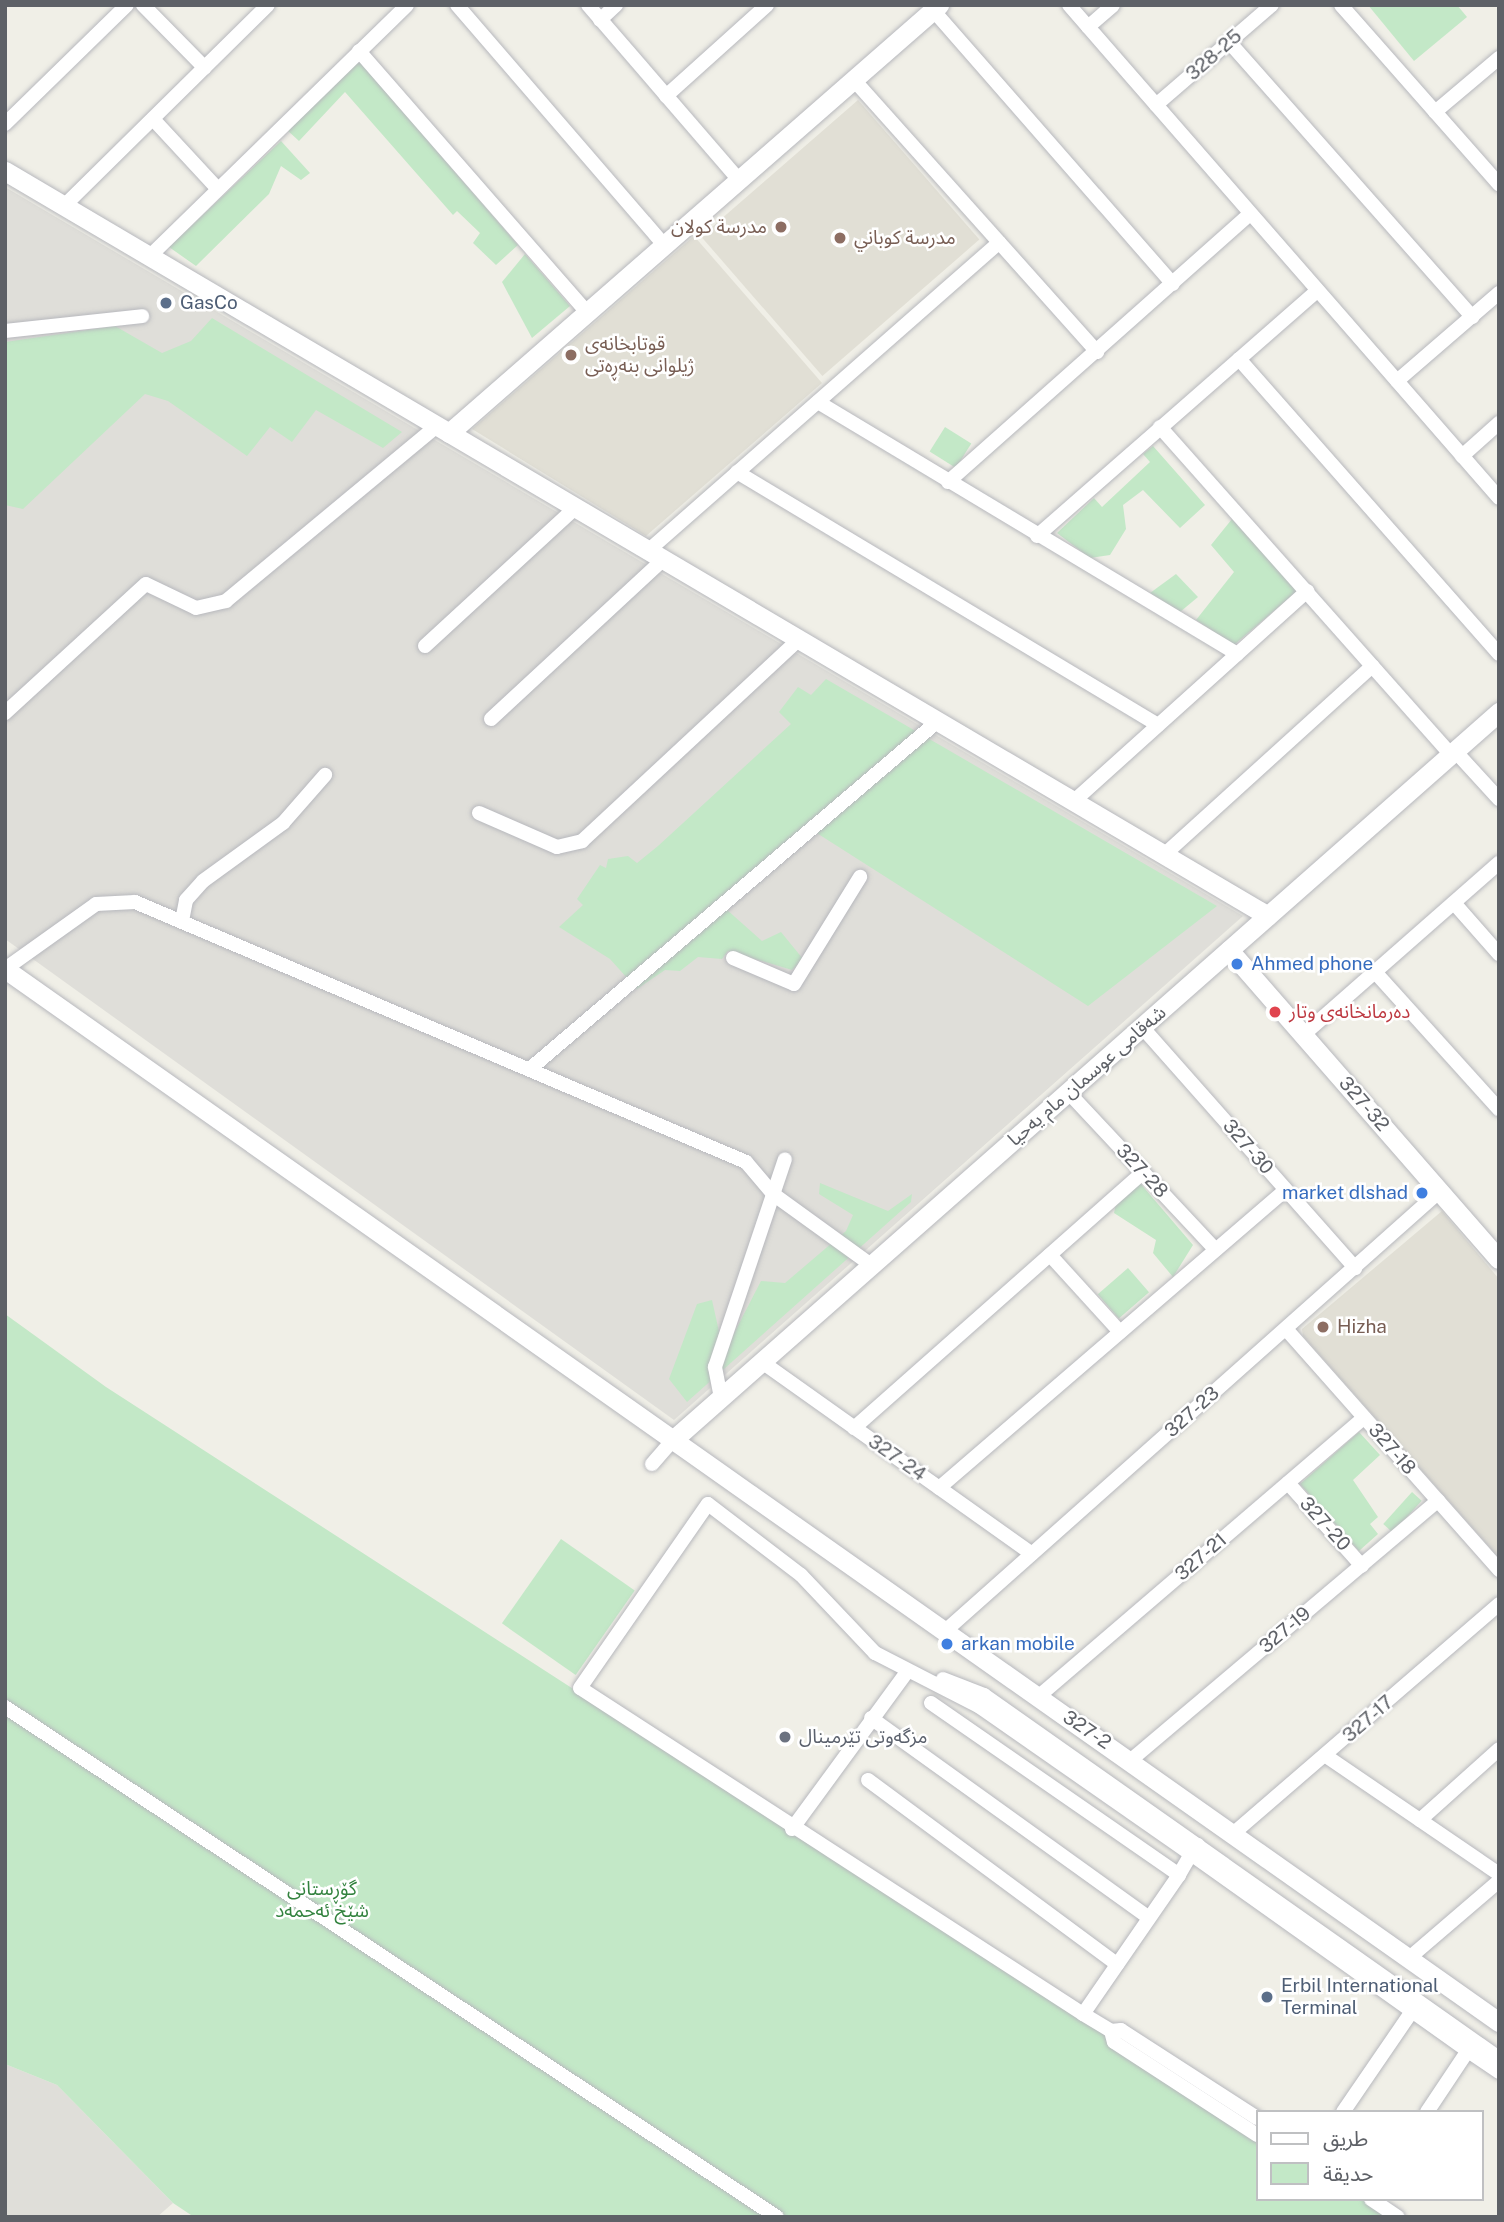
<!DOCTYPE html>
<html>
<head>
<meta charset="utf-8">
<style>
  body { margin:0 }
  #map { position:relative; width:1504px; height:2222px; overflow:hidden; background:#f0efe7; font-family:"Public Sans","Noto Sans Arabic",sans-serif }
  div>[style] { position:absolute }
  .industrial>* { inset:0; background:#dfded9 }
  .education>* { inset:0; background:#e1dfd5; transform-origin:0 0 }
  .green>* { inset:0; background:#c3e8c7; transform-origin:0 0 }
  .roads { filter:drop-shadow(0 0 2px #b7b8bd) drop-shadow(0 0 2px #b7b8bd) }
  .street>* { height:14px; margin:-7px; padding:0 7px; transform-origin:7px; border-radius:7px; background:#fff }
  .secondary>* { height:19px; margin:-9.5px; padding:0 9.5px; transform-origin:9.5px; border-radius:9.5px; background:#fff }
  .dots>* { width:19px; height:19px; translate:-50% -50%; box-sizing:border-box; border:4px solid #fff; border-radius:50% }
  span { translate:-50% -50%; white-space:nowrap; text-align:center; line-height:1.15; -webkit-text-stroke:5px #fff; paint-order:stroke }
  .street-label { font-size:19px; color:#5e6167 }
  .education-label { font-size:19px; color:#785e54 }
  .right { translate:-100% -50%; text-align:right }
  .left { translate:0 -50%; text-align:left }
  .service-label { font-size:19px; color:#4e5e75 }
  .shop-label { font-size:19px; color:#366cbe }
  .health-label { font-size:19px; color:#be3a42 }
  .worship-label { font-size:19px; color:#5b616d }
  .park-label { font-size:19px; color:#32823e }
  .frame { position:absolute; inset:0; border:7px solid #5e6167; pointer-events:none }
  .legend { position:absolute; left:1256px; top:2110px; width:228px; height:91px; box-sizing:border-box; background:#fff; border:2px solid #bfc0c2; margin:0; padding:9px 12px; list-style:none; font-size:21px; color:#5e6167 }
  .legend li { display:flex; align-items:center; gap:14px; height:35px }
  .legend b { width:35px; border:2px solid #bfc0c2 }
</style>
</head>
<body>
<div id="map">
  <div class="industrial">
    <div style="clip-path:polygon(5px 187px,1243px 916px,674px 1420px,5px 939px)"></div>
    <div style="clip-path:polygon(5px 2064px,57px 2085px,173px 2203px,157px 2217px,5px 2217px)"></div>
  </div>
  <div class="education">
    <div style="left:858px;top:100px;width:185px;height:208px;rotate:49deg"></div>
    <div style="clip-path:polygon(694px 236px,822px 383px,646px 536px,472px 429px)"></div>
    <div style="clip-path:polygon(1442px 1211px,1499px 1279px,1499px 1558px,1303px 1336px,1302px 1329px)"></div>
  </div>
  <div class="green">
    <div style="clip-path:polygon(1368px 5px,1457px 5px,1467px 17px,1414px 61px)"></div>
    <div style="clip-path:polygon(359px 61px,518px 245px,496px 265px,473px 243px,480px 233px,457px 211px,453px 215px,345px 92px,299px 141px,287px 130px)"></div>
    <div style="clip-path:polygon(281px 141px,310px 173px,301px 180px,281px 166px,269px 194px,196px 266px,169px 247px)"></div>
    <div style="clip-path:polygon(525px 254px,570px 306px,532px 338px,502px 282px)"></div>
    <div style="clip-path:polygon(212px 318px,402px 432px,383px 448px,316px 410px,292px 442px,270px 427px,247px 456px,168px 401px,145px 394px,23px 509px,5px 505px,5px 342px,115px 326px,162px 353px,191px 341px)"></div>
    <div style="left:945px;top:427px;width:31px;height:29px;rotate:32deg"></div>
    <div style="clip-path:polygon(1153px 446px,1205px 505px,1180px 528px,1143px 490px,1123px 505px,1126px 529px,1110px 555px,1090px 558px,1057px 533px,1094px 498px,1102px 507px,1150px 462px,1143px 454px)"></div>
    <div style="clip-path:polygon(1232px 519px,1297px 591px,1234px 645px,1196px 620px,1234px 572px,1211px 545px)"></div>
    <div style="clip-path:polygon(1176px 574px,1198px 597px,1180px 612px,1150px 593px)"></div>
    <div style="clip-path:polygon(826px 679px,1217px 906px,1088px 1006px,812px 830px,726px 909px,762px 941px,781px 932px,803px 959px,792px 970px,728px 951px,722px 959px,698px 957px,680px 971px,665px 970px,637px 989px,610px 959px,559px 927px,583px 905px,577px 899px,600px 865px,606px 868px,608px 859px,628px 856px,637px 863px,658px 846px,791px 724px,779px 712px,798px 687px,811px 695px)"></div>
    <div style="clip-path:polygon(820px 1183px,888px 1211px,912px 1194px,911px 1202px,687px 1402px,669px 1379px,697px 1304px,712px 1300px,720px 1336px,730px 1341px,761px 1281px,785px 1283px,846px 1231px,853px 1215px,819px 1194px)"></div>
    <div style="clip-path:polygon(1140px 1183px,1193px 1245px,1173px 1277px,1153px 1253px,1156px 1240px,1114px 1213px,1116px 1203px)"></div>
    <div style="left:1128px;top:1268px;width:32px;height:40px;rotate:49deg"></div>
    <div style="clip-path:polygon(5px 1314px,106px 1387px,1257px 2131px,1257px 2199px,1362px 2199px,1389px 2217px,194px 2217px,173px 2203px,57px 2085px,5px 2064px)"></div>
    <div style="clip-path:polygon(1359px 1432px,1380px 1455px,1353px 1480px,1378px 1517px,1370px 1524px,1378px 1534px,1359px 1551px,1300px 1484px)"></div>
    <div style="left:1412px;top:1492px;width:13px;height:43px;rotate:42deg"></div>
    <div style="left:561px;top:1539px;width:90px;height:103px;rotate:35deg"></div>
  </div>
  <div class="roads">
    <div class="street">
      <div style="left:143px;top:5px;width:88px;rotate:45.5deg"></div>
      <div style="left:457px;top:5px;width:316px;rotate:49.2deg"></div>
      <div style="left:588px;top:5px;width:230px;rotate:49.2deg"></div>
      <div style="left:1069px;top:5px;width:654px;rotate:48.9deg"></div>
      <div style="left:1341px;top:5px;width:239px;rotate:48.6deg"></div>
      <div style="left:933px;top:10px;width:364px;rotate:48.8deg"></div>
      <div style="left:600px;top:20px;width:22px;rotate:-43deg"></div>
      <div style="left:1088px;top:27px;width:33px;rotate:-41deg"></div>
      <div style="left:1230px;top:43px;width:366px;rotate:48.5deg"></div>
      <div style="left:359px;top:51px;width:344px;rotate:48.9deg"></div>
      <div style="left:854px;top:80px;width:365px;rotate:48.2deg"></div>
      <div style="left:666px;top:96px;width:136px;rotate:-42deg"></div>
      <div style="left:1156px;top:105px;width:153px;rotate:-40.8deg"></div>
      <div style="left:1435px;top:112px;width:84px;rotate:-40.2deg"></div>
      <div style="left:153px;top:119px;width:93px;rotate:47.2deg"></div>
      <div style="left:5px;top:124px;width:170px;rotate:-44.3deg"></div>
      <div style="left:64px;top:206px;width:286px;rotate:-44.6deg"></div>
      <div style="left:150px;top:256px;width:359px;rotate:-44.3deg"></div>
      <div style="left:5px;top:331px;width:138px;rotate:-6.2deg"></div>
      <div style="left:1239px;top:359px;width:393px;rotate:48.6deg"></div>
      <div style="left:1397px;top:381px;width:135px;rotate:-40.8deg"></div>
      <div style="left:818px;top:402px;width:489px;rotate:31deg"></div>
      <div style="left:1160px;top:427px;width:438px;rotate:48.4deg"></div>
      <div style="left:1462px;top:456px;width:50px;rotate:-41.7deg"></div>
      <div style="left:737px;top:472px;width:491px;rotate:31deg"></div>
      <div style="left:948px;top:482px;width:404px;rotate:-41.6deg"></div>
      <div style="left:1037px;top:536px;width:372px;rotate:-41.2deg"></div>
      <div style="left:649px;top:550px;width:466px;rotate:-41.3deg"></div>
      <div style="left:425px;top:646px;width:205px;rotate:-42.6deg"></div>
      <div style="left:5px;top:713px;width:191px;rotate:-42.5deg"></div>
      <div style="left:146px;top:584px;width:55px;rotate:25.6deg"></div>
      <div style="left:196px;top:608px;width:31px;rotate:-13deg"></div>
      <div style="left:226px;top:601px;width:274px;rotate:-39.7deg"></div>
      <div style="left:491px;top:719px;width:236px;rotate:-42.8deg"></div>
      <div style="left:1455px;top:751px;width:65px;rotate:47.5deg"></div>
      <div style="left:1074px;top:801px;width:314px;rotate:-42deg"></div>
      <div style="left:479px;top:813px;width:85px;rotate:23.6deg"></div>
      <div style="left:557px;top:847px;width:26px;rotate:-13deg"></div>
      <div style="left:582px;top:841px;width:296px;rotate:-42.9deg"></div>
      <div style="left:1165px;top:854px;width:280px;rotate:-42.2deg"></div>
      <div style="left:1454px;top:903px;width:68px;rotate:48.6deg"></div>
      <div style="left:182px;top:921px;width:21px;rotate:-79deg"></div>
      <div style="left:186px;top:900px;width:25px;rotate:-48deg"></div>
      <div style="left:203px;top:881px;width:99px;rotate:-35.9deg"></div>
      <div style="left:283px;top:823px;width:64px;rotate:-48.8deg"></div>
      <div style="left:733px;top:958px;width:66px;rotate:23.1deg"></div>
      <div style="left:794px;top:984px;width:126px;rotate:-58.3deg"></div>
      <div style="left:5px;top:969px;width:112px;rotate:-35.5deg"></div>
      <div style="left:96px;top:904px;width:39px;rotate:-3deg"></div>
      <div style="left:135px;top:902px;width:664px;rotate:23.05deg"></div>
      <div style="left:746px;top:1162px;width:42px;rotate:49.8deg"></div>
      <div style="left:773px;top:1194px;width:121px;rotate:35.9deg"></div>
      <div style="left:1375px;top:972px;width:185px;rotate:47.9deg"></div>
      <div style="left:1142px;top:1027px;width:322px;rotate:48.5deg"></div>
      <div style="left:1303px;top:1035px;width:261px;rotate:-41.3deg"></div>
      <div style="left:531px;top:1068px;width:535px;rotate:-40.45deg"></div>
      <div style="left:1068px;top:1092px;width:216px;rotate:46.9deg"></div>
      <div style="left:1050px;top:1255px;width:104px;rotate:47.7deg"></div>
      <div style="left:1286px;top:1329px;width:322px;rotate:48.5deg"></div>
      <div style="left:762px;top:1362px;width:331px;rotate:35.4deg"></div>
      <div style="left:721px;top:1398px;width:32px;rotate:-101deg"></div>
      <div style="left:715px;top:1367px;width:219px;rotate:-71.4deg"></div>
      <div style="left:854px;top:1428px;width:386px;rotate:-41.5deg"></div>
      <div style="left:652px;top:1464px;width:33px;rotate:-49deg"></div>
      <div style="left:1288px;top:1483px;width:111px;rotate:48.3deg"></div>
      <div style="left:939px;top:1488px;width:457px;rotate:-40.7deg"></div>
      <div style="left:944px;top:1632px;width:664px;rotate:-41.64deg"></div>
      <div style="left:943px;top:1679px;width:44px;rotate:21.3deg"></div>
      <div style="left:984px;top:1695px;width:630px;rotate:35.18deg"></div>
      <div style="left:1038px;top:1697px;width:429px;rotate:-40.6deg"></div>
      <div style="left:931px;top:1703px;width:302px;rotate:34.7deg"></div>
      <div style="left:5px;top:1707px;width:925px;rotate:33.45deg"></div>
      <div style="left:871px;top:1718px;width:342px;rotate:35.7deg"></div>
      <div style="left:1326px;top:1756px;width:209px;rotate:34.3deg"></div>
      <div style="left:1131px;top:1760px;width:402px;rotate:-40.2deg"></div>
      <div style="left:868px;top:1780px;width:310px;rotate:36.5deg"></div>
      <div style="left:1420px;top:1820px;width:106px;rotate:-41.9deg"></div>
      <div style="left:792px;top:1829px;width:195px;rotate:-53.8deg"></div>
      <div style="left:1235px;top:1832px;width:349px;rotate:-40.8deg"></div>
      <div style="left:1198px;top:1845px;width:11px;rotate:128deg"></div>
      <div style="left:1191px;top:1854px;width:24px;rotate:120deg"></div>
      <div style="left:1179px;top:1875px;width:169px;rotate:124.6deg"></div>
      <div style="left:1083px;top:2014px;width:599px;rotate:-147.05deg"></div>
      <div style="left:580px;top:1688px;width:224px;rotate:-55.2deg"></div>
      <div style="left:708px;top:1504px;width:117px;rotate:37.4deg"></div>
      <div style="left:801px;top:1575px;width:108px;rotate:46.5deg"></div>
      <div style="left:875px;top:1653px;width:118px;rotate:27.2deg"></div>
      <div style="left:980px;top:1707px;width:257px;rotate:34.9deg"></div>
      <div style="left:1191px;top:1854px;width:340px;rotate:35.4deg"></div>
      <div style="left:1468px;top:2051px;width:37px;rotate:34deg"></div>
      <div style="left:1408px;top:1959px;width:120px;rotate:-40.6deg"></div>
      <div style="left:1083px;top:2014px;width:33px;rotate:31deg"></div>
      <div style="left:1343px;top:2112px;width:131px;rotate:-55.6deg"></div>
      <div style="left:1427px;top:2112px;width:83px;rotate:-56.3deg"></div>
      <div style="left:1257px;top:2118px;width:162px;rotate:-147.1deg"></div>
      <div style="left:1121px;top:2030px;width:10px;rotate:174deg"></div>
      <div style="left:1111px;top:2031px;width:11px;rotate:75deg"></div>
      <div style="left:1114px;top:2042px;width:171px;rotate:33deg"></div>
      <div style="left:1371px;top:2199px;width:32px;rotate:34deg"></div>
    </div>
    <div class="secondary">
      <div style="left:5px;top:171px;width:1466px;rotate:30.53deg"></div>
      <div style="left:449px;top:433px;width:651px;rotate:-41.14deg"></div>
      <div style="left:1229px;top:950px;width:410px;rotate:48.9deg"></div>
      <div style="left:5px;top:969px;width:1828px;rotate:35.18deg"></div>
      <div style="left:674px;top:1439px;width:1100px;rotate:-41.39deg"></div>
    </div>
  </div>
  <div class="dots">
    <div style="left:781px;top:227px;background:#8d6e63"></div>
    <div style="left:840px;top:238px;background:#8d6e63"></div>
    <div style="left:166px;top:303px;background:#5c6f8a"></div>
    <div style="left:571px;top:355px;background:#8d6e63"></div>
    <div style="left:1237px;top:964px;background:#3f7fe0"></div>
    <div style="left:1275px;top:1012px;background:#e0444e"></div>
    <div style="left:1422px;top:1193px;background:#3f7fe0"></div>
    <div style="left:1323px;top:1327px;background:#8d6e63"></div>
    <div style="left:947px;top:1644px;background:#3f7fe0"></div>
    <div style="left:785px;top:1737px;background:#6b7280"></div>
    <div style="left:1267px;top:1997px;background:#5c6f8a"></div>
  </div>
  <div class="street-label">
    <span style="left:1214px;top:55px;rotate:-41deg">328-25</span>
    <span style="left:1087px;top:1076px;rotate:-41deg">شەقامی عوسمان مام یەحیا</span>
    <span style="left:1364px;top:1104px;rotate:49deg">327-32</span>
    <span style="left:1248px;top:1147px;rotate:49deg">327-30</span>
    <span style="left:1142px;top:1171px;rotate:47deg">327-28</span>
    <span style="left:1192px;top:1412px;rotate:-42deg">327-23</span>
    <span style="left:1392px;top:1449px;rotate:49deg">327-18</span>
    <span style="left:897px;top:1458px;rotate:35deg">327-24</span>
    <span style="left:1325px;top:1524px;rotate:48deg">327-20</span>
    <span style="left:1201px;top:1557px;rotate:-41deg">327-21</span>
    <span style="left:1285px;top:1630px;rotate:-40deg">327-19</span>
    <span style="left:1368px;top:1719px;rotate:-41deg">327-17</span>
    <span style="left:1087px;top:1730px;rotate:34deg">327-2</span>
  </div>
  <div class="education-label">
    <span class="right" style="left:767px;top:227px">مدرسة كولان</span>
    <span class="left" style="left:854px;top:238px">مدرسة كوباني</span>
    <span class="left" style="left:585px;top:355px">قوتابخانەی<br>ژیلوانی بنەڕەتی</span>
    <span class="left" style="left:1337px;top:1327px">Hizha</span>
  </div>
  <div class="service-label">
    <span class="left" style="left:180px;top:303px">GasCo</span>
    <span class="left" style="left:1281px;top:1997px">Erbil International<br>Terminal</span>
  </div>
  <div class="shop-label">
    <span class="left" style="left:1251px;top:964px">Ahmed phone</span>
    <span class="right" style="left:1408px;top:1193px">market dlshad</span>
    <span class="left" style="left:961px;top:1644px">arkan mobile</span>
  </div>
  <div class="health-label">
    <span class="left" style="left:1289px;top:1012px">دەرمانخانەی وتار</span>
  </div>
  <div class="worship-label">
    <span class="left" style="left:799px;top:1737px">مزگەوتی تێرمینال</span>
  </div>
  <div class="park-label">
    <span style="left:322px;top:1900px">گۆڕستانی<br>شێخ ئەحمەد</span>
  </div>
  <div class="frame"></div>
  <ul class="legend">
  <li><b style="height:9px;background:#fff"></b>طريق</li>
  <li><b style="height:19px;background:#c3e8c7"></b>حديقة</li>
  </ul>
</div>
</body>
</html>
